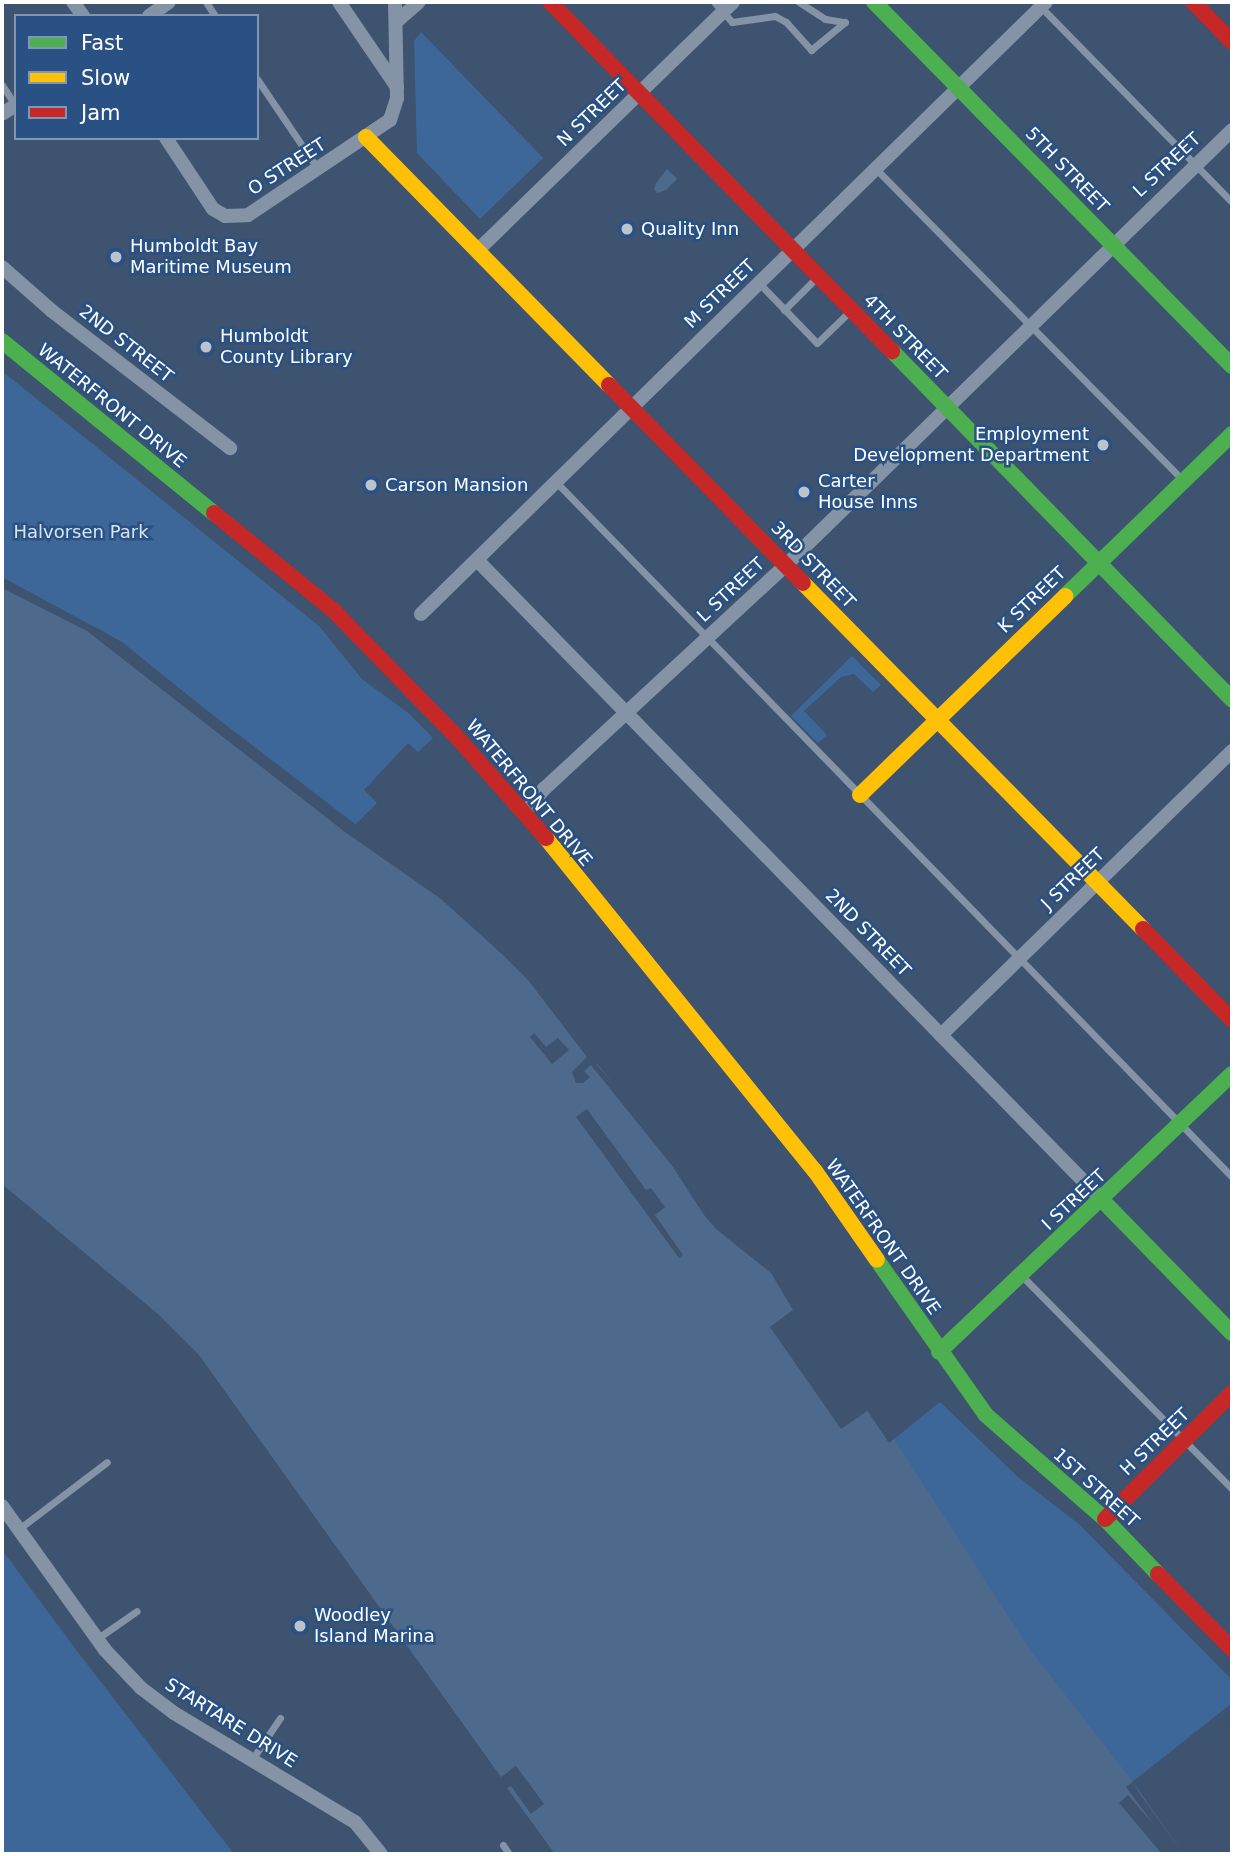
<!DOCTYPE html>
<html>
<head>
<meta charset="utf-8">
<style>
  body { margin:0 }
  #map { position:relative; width:1234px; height:1856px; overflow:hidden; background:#3d536f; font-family:"DejaVu Sans",sans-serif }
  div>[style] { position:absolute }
  .green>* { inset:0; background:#3e6799 }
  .water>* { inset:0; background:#4d6a8c }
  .pier>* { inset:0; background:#3d536f }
  .lane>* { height:7px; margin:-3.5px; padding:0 3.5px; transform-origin:3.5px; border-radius:3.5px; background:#8493a5 }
  .street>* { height:14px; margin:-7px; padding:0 7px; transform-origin:7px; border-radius:7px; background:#8493a5 }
  .fast>* { height:16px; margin:-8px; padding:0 8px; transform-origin:8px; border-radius:8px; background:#4caf50 }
  .slow>* { height:16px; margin:-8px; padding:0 8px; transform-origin:8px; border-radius:8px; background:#ffc107 }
  .jam>* { height:16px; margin:-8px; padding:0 8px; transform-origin:8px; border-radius:8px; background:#c62828 }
  .dots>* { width:19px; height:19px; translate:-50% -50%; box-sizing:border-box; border:4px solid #295183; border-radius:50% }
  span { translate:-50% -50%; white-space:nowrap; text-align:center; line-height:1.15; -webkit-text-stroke:5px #295183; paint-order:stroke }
  .street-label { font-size:18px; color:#fff }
  .poi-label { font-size:18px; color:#fff }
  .left { translate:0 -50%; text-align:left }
  .right { translate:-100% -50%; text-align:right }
  .park-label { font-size:18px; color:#d6e4f5 }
  .frame { position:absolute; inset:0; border:4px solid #fff; pointer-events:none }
  .legend { position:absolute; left:14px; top:14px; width:245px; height:126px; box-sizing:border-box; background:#295183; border:2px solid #7f97b5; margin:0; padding:9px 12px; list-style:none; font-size:21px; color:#fff }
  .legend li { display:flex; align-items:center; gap:14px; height:35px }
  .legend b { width:35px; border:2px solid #7f97b5 }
</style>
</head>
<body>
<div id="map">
  <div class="green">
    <div style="clip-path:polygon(421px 32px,543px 158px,480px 219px,417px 153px,414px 41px)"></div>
    <div style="clip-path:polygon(2px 371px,319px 626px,362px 679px,407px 712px,433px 738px,418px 752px,408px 743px,364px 790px,377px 803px,352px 828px,122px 642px,2px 577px)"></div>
    <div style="clip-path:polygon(852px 656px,881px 685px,873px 692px,854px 674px,841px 677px,804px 711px,827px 735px,818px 743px,791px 716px)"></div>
    <div style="clip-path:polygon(940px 1402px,1018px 1477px,1080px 1525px,1232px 1680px,1232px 1703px,1126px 1787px,1119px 1803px,889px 1443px)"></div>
    <div style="clip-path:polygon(2px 1550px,80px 1655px,234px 1854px,2px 1854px)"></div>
  </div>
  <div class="water">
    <div style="clip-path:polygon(667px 169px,677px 179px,666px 190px,657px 193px,654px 189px,656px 183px)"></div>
    <div style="clip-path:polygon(2px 584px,89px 624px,491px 936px,516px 963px,524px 965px,542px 986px,543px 994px,637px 1115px,658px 1138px,714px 1214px,753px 1238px,764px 1249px,798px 1307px,889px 1443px,894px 1439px,1028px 1647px,1133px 1782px,1183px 1854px,546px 1854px,185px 1348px,2px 1191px)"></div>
  </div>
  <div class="pier">
    <div style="clip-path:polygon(2px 581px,103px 631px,444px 892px,443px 896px,491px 936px,516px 963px,524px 965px,542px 986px,543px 994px,591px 1053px,596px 1053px,597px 1065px,658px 1138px,714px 1214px,753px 1238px,764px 1249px,798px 1307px,801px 1305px,870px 1409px,841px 1429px,770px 1327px,793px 1310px,771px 1273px,716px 1229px,704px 1215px,673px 1167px,591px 1065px,584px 1071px,590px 1077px,583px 1083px,576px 1083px,572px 1072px,587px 1057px,528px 980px,503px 955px,441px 899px,345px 832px,87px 631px,2px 588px)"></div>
    <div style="clip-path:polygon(534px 1033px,546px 1047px,558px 1038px,569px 1050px,552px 1064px,530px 1037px)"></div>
    <div style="clip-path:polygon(587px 1109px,646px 1190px,651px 1188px,665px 1207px,655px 1215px,683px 1255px,679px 1258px,576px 1117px)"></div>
    <div style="clip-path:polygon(2px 1184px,158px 1314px,199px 1355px,501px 1777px,516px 1766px,544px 1804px,531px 1814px,511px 1786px,507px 1788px,555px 1854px,541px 1854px,183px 1351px,2px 1196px)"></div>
    <div style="clip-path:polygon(1133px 1782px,1138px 1791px,1183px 1854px,1162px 1854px,1119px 1803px,1128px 1795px,1154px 1825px,1126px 1787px)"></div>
  </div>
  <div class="lane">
    <div style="left:206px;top:2px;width:17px;rotate:57deg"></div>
    <div style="left:714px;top:2px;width:27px;rotate:48deg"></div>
    <div style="left:732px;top:22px;width:43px;rotate:-7.9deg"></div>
    <div style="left:775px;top:16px;width:13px;rotate:29deg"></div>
    <div style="left:786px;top:22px;width:38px;rotate:48deg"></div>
    <div style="left:811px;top:50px;width:44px;rotate:-39.5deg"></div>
    <div style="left:799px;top:2px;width:31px;rotate:33deg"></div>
    <div style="left:825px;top:19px;width:20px;rotate:9deg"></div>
    <div style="left:1036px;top:2px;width:280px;rotate:45.6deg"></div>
    <div style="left:257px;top:79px;width:109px;rotate:55.9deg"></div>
    <div style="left:2px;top:85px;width:24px;rotate:57deg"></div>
    <div style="left:876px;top:169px;width:437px;rotate:45.4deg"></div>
    <div style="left:759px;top:283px;width:83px;rotate:46deg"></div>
    <div style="left:817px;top:343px;width:45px;rotate:-44.1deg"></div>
    <div style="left:784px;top:310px;width:45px;rotate:-45deg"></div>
    <div style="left:556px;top:482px;width:970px;rotate:45.79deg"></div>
    <div style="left:1022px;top:1276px;width:299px;rotate:45.4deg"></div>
    <div style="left:20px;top:1528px;width:109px;rotate:-37.2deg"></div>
    <div style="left:98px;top:1638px;width:47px;rotate:-34.7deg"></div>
    <div style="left:251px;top:1761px;width:52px;rotate:-56deg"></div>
    <div style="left:503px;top:1845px;width:11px;rotate:56deg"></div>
  </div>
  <div class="street">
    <div style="left:73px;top:2px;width:17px;rotate:54deg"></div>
    <div style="left:339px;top:2px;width:103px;rotate:55.7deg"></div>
    <div style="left:149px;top:16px;width:24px;rotate:-35deg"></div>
    <div style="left:396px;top:22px;width:30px;rotate:-41deg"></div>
    <div style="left:2px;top:114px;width:17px;rotate:-33deg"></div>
    <div style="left:166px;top:138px;width:85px;rotate:56.5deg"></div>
    <div style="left:213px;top:209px;width:14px;rotate:30deg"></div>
    <div style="left:225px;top:216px;width:23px;rotate:-2deg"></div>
    <div style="left:248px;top:215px;width:171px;rotate:-33.8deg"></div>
    <div style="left:390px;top:120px;width:23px;rotate:-72deg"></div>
    <div style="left:397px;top:98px;width:96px;rotate:-91.2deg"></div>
    <div style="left:477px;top:251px;width:357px;rotate:-44.2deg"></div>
    <div style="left:2px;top:267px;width:67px;rotate:41.3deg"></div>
    <div style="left:52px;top:311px;width:225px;rotate:37.6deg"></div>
    <div style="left:477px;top:560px;width:895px;rotate:45.68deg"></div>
    <div style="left:421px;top:614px;width:875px;rotate:-44.4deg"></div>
    <div style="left:525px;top:813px;width:31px;rotate:-52deg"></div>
    <div style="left:544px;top:789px;width:330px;rotate:-42.8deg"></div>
    <div style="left:786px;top:565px;width:623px;rotate:-44.28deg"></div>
    <div style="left:941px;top:1035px;width:407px;rotate:-44.3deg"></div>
    <div style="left:2px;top:1506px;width:177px;rotate:54.4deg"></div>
    <div style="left:105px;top:1650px;width:52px;rotate:46.5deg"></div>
    <div style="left:141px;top:1688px;width:41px;rotate:37.1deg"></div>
    <div style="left:174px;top:1713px;width:211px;rotate:31.1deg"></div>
    <div style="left:355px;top:1822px;width:41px;rotate:50.9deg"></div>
  </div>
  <div class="fast">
    <div style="left:874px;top:2px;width:511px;rotate:45.48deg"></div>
    <div style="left:2px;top:341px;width:273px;rotate:39.1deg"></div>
    <div style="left:892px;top:351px;width:487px;rotate:45.7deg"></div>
    <div style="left:1065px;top:596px;width:233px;rotate:-44.1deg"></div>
    <div style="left:1102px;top:1200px;width:186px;rotate:45.7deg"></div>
    <div style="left:877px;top:1260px;width:189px;rotate:54.9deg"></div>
    <div style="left:986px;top:1415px;width:158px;rotate:41.2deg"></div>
    <div style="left:1105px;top:1519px;width:76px;rotate:46.1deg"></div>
    <div style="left:939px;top:1352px;width:404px;rotate:-43.5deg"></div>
  </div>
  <div class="slow">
    <div style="left:366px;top:137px;width:347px;rotate:45.6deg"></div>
    <div style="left:803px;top:583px;width:485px;rotate:45.5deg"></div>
    <div style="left:860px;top:795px;width:286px;rotate:-44.1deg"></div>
    <div style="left:546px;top:838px;width:428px;rotate:51.1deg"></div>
    <div style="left:815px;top:1171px;width:108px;rotate:55.1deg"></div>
  </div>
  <div class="jam">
    <div style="left:550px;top:2px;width:489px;rotate:45.6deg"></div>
    <div style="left:1193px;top:2px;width:56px;rotate:45.7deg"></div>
    <div style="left:609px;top:385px;width:277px;rotate:45.6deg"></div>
    <div style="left:214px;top:513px;width:154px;rotate:39.2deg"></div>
    <div style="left:333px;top:610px;width:173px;rotate:45.7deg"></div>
    <div style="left:454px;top:734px;width:139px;rotate:48.5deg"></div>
    <div style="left:1143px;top:929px;width:127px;rotate:45.6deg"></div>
    <div style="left:1105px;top:1519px;width:179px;rotate:-44.8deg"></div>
    <div style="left:1158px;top:1574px;width:105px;rotate:45.4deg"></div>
  </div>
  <div class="dots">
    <div style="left:627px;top:229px;background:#bbc3cd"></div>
    <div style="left:116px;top:257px;background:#bbc3cd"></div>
    <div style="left:206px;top:347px;background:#bbc3cd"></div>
    <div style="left:1103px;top:445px;background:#bbc3cd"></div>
    <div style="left:371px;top:485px;background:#bbc3cd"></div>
    <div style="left:804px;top:492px;background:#bbc3cd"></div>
    <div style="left:300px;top:1626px;background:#bbc3cd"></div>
  </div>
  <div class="street-label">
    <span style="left:592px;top:113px;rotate:-44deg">N STREET</span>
    <span style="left:1167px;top:165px;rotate:-43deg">L STREET</span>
    <span style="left:287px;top:167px;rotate:-33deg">O STREET</span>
    <span style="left:1067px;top:170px;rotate:46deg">5TH STREET</span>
    <span style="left:720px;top:294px;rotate:-44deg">M STREET</span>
    <span style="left:905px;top:337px;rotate:46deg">4TH STREET</span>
    <span style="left:126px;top:344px;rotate:38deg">2ND STREET</span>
    <span style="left:112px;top:406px;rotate:39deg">WATERFRONT DRIVE</span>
    <span style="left:813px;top:565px;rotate:46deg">3RD STREET</span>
    <span style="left:731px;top:590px;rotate:-43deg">L STREET</span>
    <span style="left:1032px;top:600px;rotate:-44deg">K STREET</span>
    <span style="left:529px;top:793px;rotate:50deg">WATERFRONT DRIVE</span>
    <span style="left:1073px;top:879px;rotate:-44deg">J STREET</span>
    <span style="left:868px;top:933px;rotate:46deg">2ND STREET</span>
    <span style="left:1074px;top:1200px;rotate:-43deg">I STREET</span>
    <span style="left:883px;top:1237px;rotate:55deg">WATERFRONT DRIVE</span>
    <span style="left:1155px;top:1442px;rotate:-44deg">H STREET</span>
    <span style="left:1096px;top:1488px;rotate:42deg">1ST STREET</span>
    <span style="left:231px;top:1723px;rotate:32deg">STARTARE DRIVE</span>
  </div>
  <div class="poi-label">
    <span class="left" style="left:641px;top:229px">Quality Inn</span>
    <span class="left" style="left:130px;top:257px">Humboldt Bay<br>Maritime Museum</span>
    <span class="left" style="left:220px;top:347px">Humboldt<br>County Library</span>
    <span class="right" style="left:1089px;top:445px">Employment<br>Development Department</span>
    <span class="left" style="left:818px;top:492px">Carter<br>House Inns</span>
    <span class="left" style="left:385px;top:485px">Carson Mansion</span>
    <span class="left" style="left:314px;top:1626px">Woodley<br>Island Marina</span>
  </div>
  <div class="park-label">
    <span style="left:81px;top:532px">Halvorsen Park</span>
  </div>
  <div class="frame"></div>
  <ul class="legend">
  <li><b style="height:9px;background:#4caf50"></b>Fast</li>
  <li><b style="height:9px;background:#ffc107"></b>Slow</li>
  <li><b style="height:9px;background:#c62828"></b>Jam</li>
  </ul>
</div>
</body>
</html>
